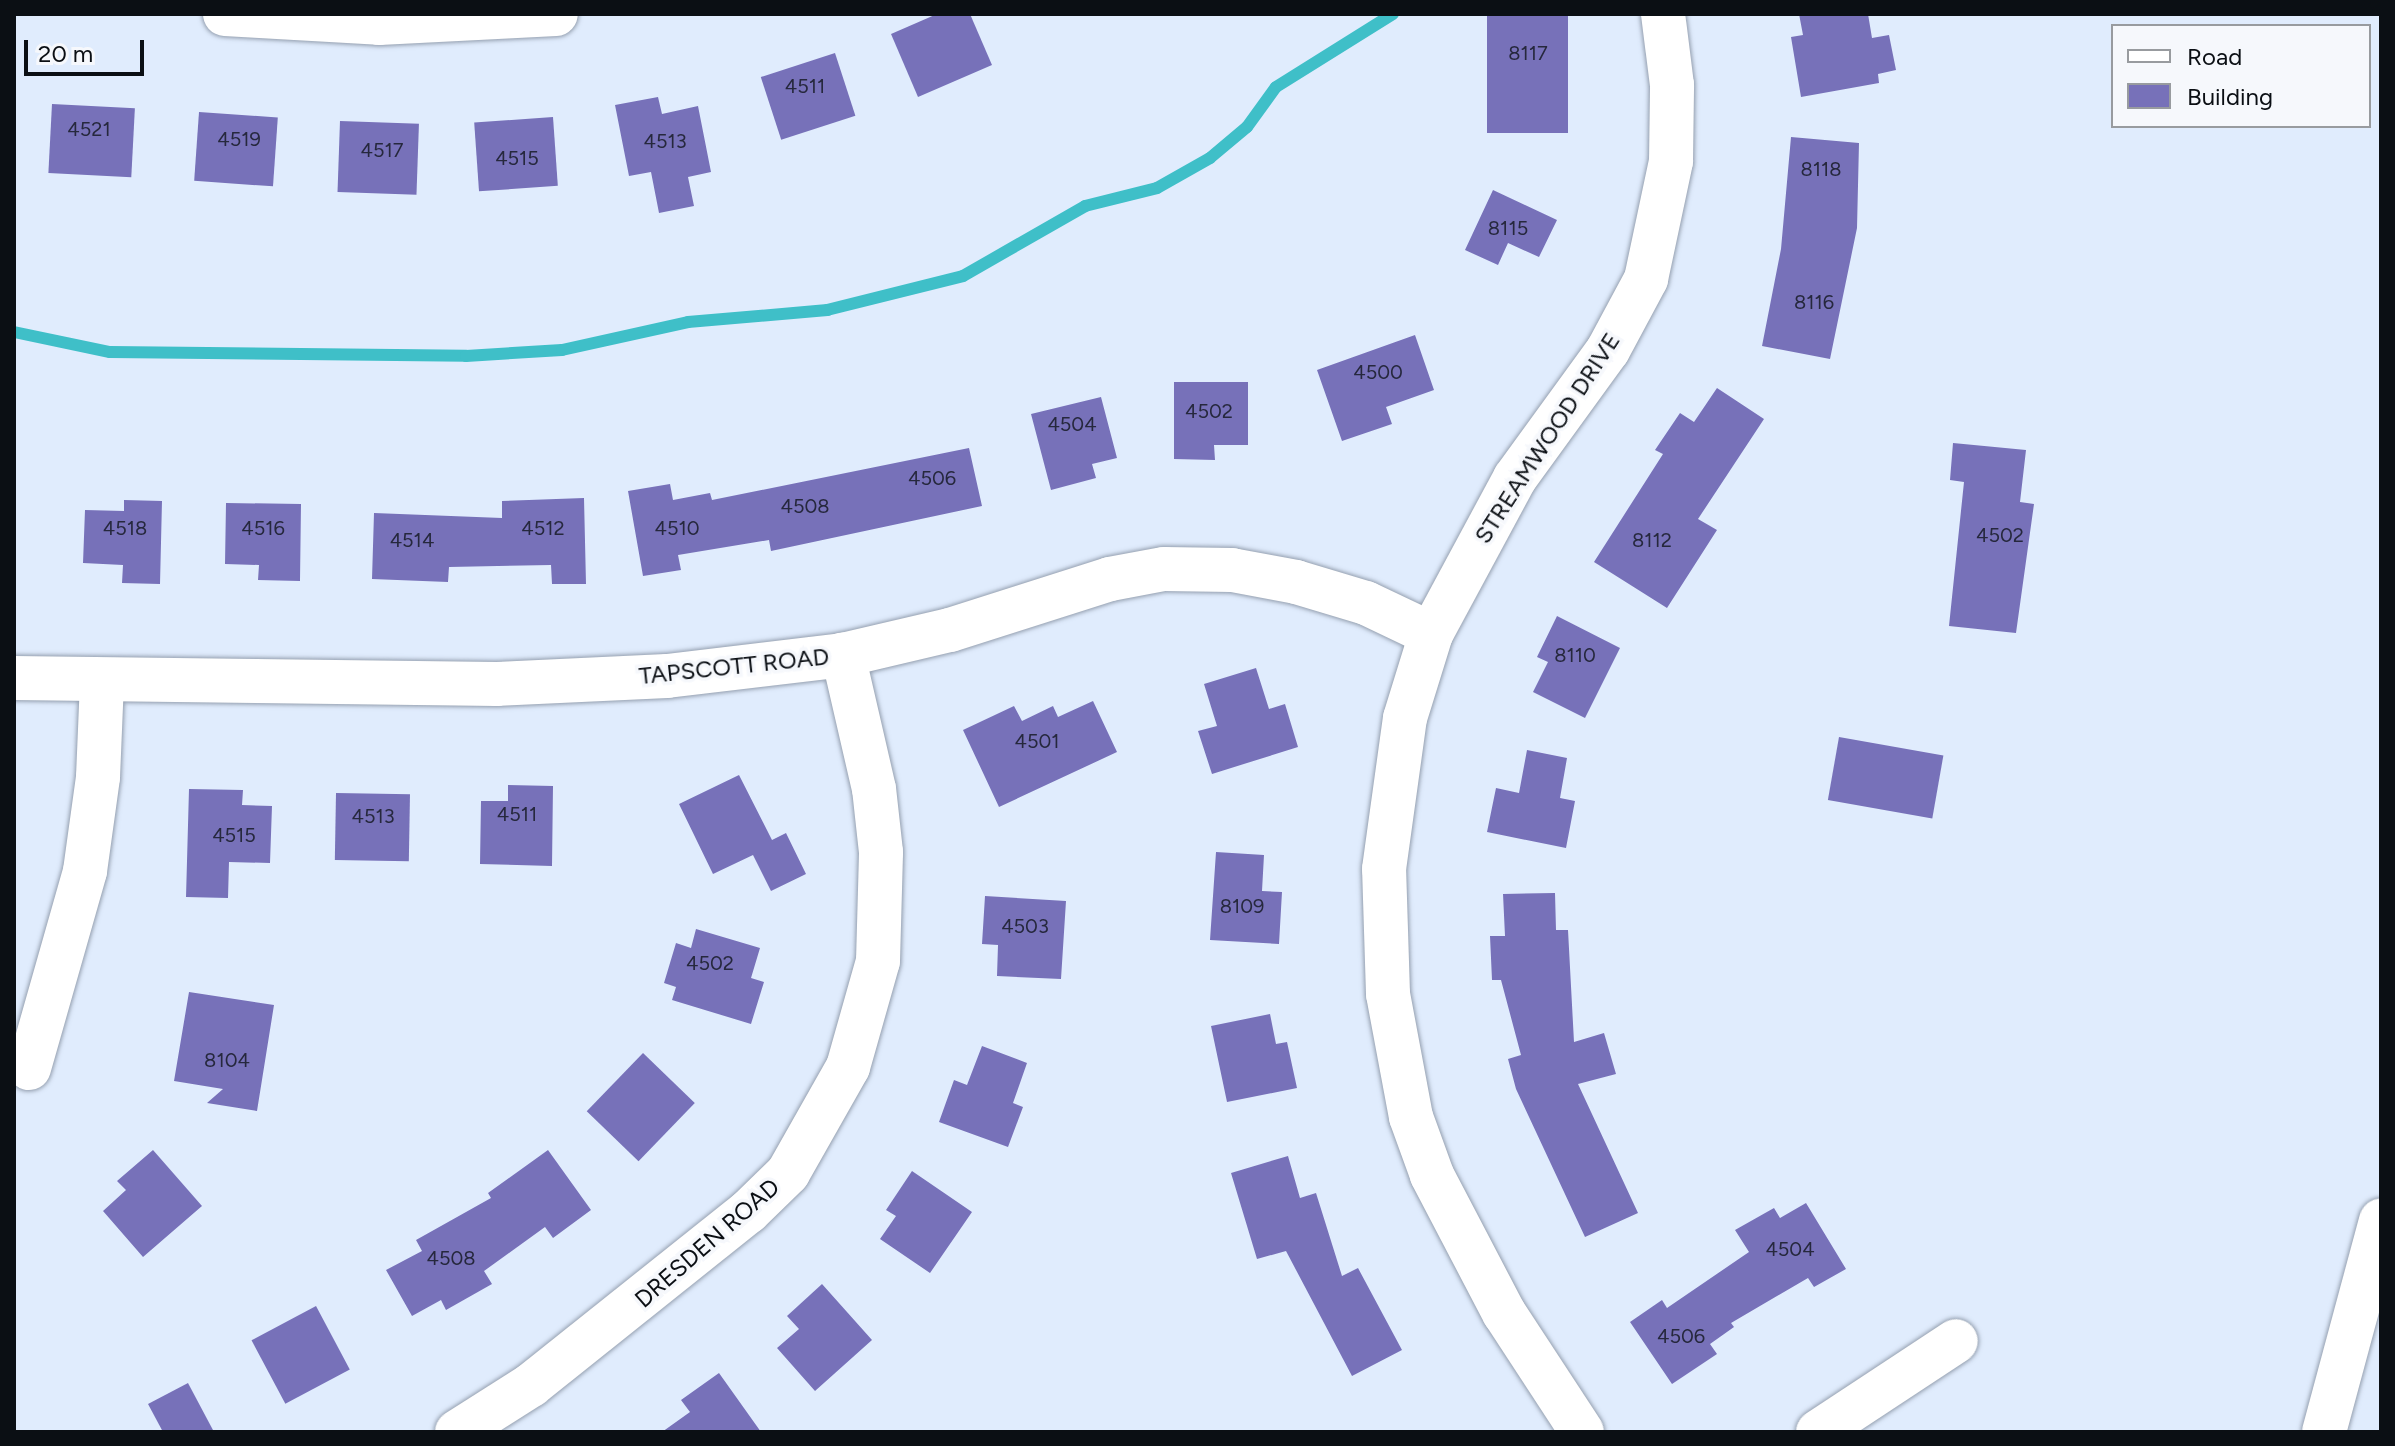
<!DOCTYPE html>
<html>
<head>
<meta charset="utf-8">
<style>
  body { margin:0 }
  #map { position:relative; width:2395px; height:1446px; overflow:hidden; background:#e0ecfd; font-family:Figtree,sans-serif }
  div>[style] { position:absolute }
  .stream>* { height:12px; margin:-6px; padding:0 6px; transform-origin:6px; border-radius:6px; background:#3fbfc8 }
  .building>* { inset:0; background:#7771b9; transform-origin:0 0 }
  .roads { filter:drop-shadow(0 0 2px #95a0b0) drop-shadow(0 0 2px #95a0b0) }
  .street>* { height:44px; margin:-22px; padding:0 22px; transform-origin:22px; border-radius:22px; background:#fff }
  .highway>* { height:44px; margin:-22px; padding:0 22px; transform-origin:22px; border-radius:22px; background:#fff }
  span { translate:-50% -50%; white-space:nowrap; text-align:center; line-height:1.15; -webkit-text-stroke:7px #f6f8fc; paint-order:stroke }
  .number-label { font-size:20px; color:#26283d }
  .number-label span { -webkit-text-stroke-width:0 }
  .street-label { font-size:24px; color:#0b0f14 }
  .frame { position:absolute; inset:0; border:16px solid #0b0f14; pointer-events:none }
  .legend { position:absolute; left:2111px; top:24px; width:260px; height:104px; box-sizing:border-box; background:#f6f8fc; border:2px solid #989b9f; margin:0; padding:10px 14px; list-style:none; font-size:24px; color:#0b0f14 }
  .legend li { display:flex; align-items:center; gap:16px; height:40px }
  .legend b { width:40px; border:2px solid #989b9f }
  .scale { position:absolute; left:24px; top:40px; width:120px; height:36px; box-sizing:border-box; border:4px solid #0b0f14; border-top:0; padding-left:10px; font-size:24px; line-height:28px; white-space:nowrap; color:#0b0f14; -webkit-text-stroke:6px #f6f8fc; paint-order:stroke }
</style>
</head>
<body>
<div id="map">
  <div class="stream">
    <div style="left:14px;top:332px;width:98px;rotate:11.8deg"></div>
    <div style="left:110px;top:352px;width:356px;rotate:0.6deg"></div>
    <div style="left:466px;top:356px;width:96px;rotate:-3.6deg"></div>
    <div style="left:562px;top:350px;width:129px;rotate:-12.5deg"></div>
    <div style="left:688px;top:322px;width:140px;rotate:-4.9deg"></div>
    <div style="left:827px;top:310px;width:140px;rotate:-14deg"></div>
    <div style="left:963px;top:276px;width:141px;rotate:-29.8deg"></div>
    <div style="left:1085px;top:206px;width:74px;rotate:-14deg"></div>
    <div style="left:1157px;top:188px;width:61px;rotate:-29.5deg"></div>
    <div style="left:1210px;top:158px;width:48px;rotate:-40deg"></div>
    <div style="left:1247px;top:127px;width:49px;rotate:-54.1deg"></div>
    <div style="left:1276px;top:87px;width:138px;rotate:-32deg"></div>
  </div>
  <div class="building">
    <div style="clip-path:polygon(937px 14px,970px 14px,992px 65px,918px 97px,891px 34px)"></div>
    <div style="left:1487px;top:14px;width:81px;height:119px"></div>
    <div style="clip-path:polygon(1799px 14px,1868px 14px,1872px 38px,1889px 35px,1896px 70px,1878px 74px,1879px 83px,1801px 97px,1791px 37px,1803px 35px)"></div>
    <div style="left:835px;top:53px;width:66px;height:78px;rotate:72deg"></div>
    <div style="clip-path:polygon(658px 97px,662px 114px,698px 106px,711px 172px,688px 177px,694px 206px,659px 213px,651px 172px,629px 176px,615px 105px)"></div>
    <div style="left:52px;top:104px;width:83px;height:69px;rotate:3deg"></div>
    <div style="left:199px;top:112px;width:79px;height:69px;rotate:4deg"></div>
    <div style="left:553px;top:117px;width:69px;height:79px;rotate:86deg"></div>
    <div style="left:340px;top:121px;width:79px;height:71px;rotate:2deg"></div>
    <div style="clip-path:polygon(1791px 137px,1859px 143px,1857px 228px,1830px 359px,1762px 346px,1781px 249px)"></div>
    <div style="clip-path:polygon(1493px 190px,1557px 220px,1539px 257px,1508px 243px,1498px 265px,1465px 250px)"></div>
    <div style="clip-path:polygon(1415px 335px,1434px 390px,1386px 407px,1392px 424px,1342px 441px,1317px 370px)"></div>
    <div style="clip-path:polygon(1174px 382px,1248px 382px,1248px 445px,1214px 445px,1215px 460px,1174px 459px)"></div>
    <div style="clip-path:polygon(1717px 388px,1764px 419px,1698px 519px,1717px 530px,1667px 608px,1594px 562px,1663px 454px,1655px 450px,1680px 413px,1694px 422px)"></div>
    <div style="clip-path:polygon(1101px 397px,1117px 458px,1092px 464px,1096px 478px,1051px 490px,1031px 414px)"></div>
    <div style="clip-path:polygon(1953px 443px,2026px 450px,2020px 502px,2034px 504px,2016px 633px,1949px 626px,1964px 482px,1950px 480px)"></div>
    <div style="clip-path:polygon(969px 448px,982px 506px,771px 551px,769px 540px,678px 555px,681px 570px,643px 576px,628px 491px,670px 484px,673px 500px,710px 493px,712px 500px)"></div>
    <div style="clip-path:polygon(584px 498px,586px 584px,552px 584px,551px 565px,449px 567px,448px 582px,372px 579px,374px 513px,502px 518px,502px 501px)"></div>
    <div style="clip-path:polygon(124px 500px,162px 501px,160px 584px,122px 583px,123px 565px,83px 563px,85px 510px,124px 511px)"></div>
    <div style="clip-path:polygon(226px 503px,301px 504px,300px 581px,258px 580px,259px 565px,225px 564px)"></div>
    <div style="clip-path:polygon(1557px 616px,1620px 648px,1585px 718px,1533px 692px,1548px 662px,1537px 657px)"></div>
    <div style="clip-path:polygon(1256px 668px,1269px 709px,1285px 704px,1298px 747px,1212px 774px,1198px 731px,1217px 726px,1204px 684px)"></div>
    <div style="clip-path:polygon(1093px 701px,1117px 752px,999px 807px,963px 730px,1014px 706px,1022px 721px,1053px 706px,1058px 717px)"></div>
    <div style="left:1839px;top:737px;width:106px;height:64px;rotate:10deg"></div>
    <div style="clip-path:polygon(1527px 750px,1567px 758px,1560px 798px,1575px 801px,1566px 848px,1487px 832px,1496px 788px,1519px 793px)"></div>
    <div style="clip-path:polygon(739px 775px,772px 840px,786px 833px,806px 874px,771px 891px,753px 855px,713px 874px,679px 804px)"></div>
    <div style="clip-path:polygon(508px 785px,553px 786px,552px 866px,480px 864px,481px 801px,508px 801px)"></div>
    <div style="clip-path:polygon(189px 789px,243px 790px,242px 805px,272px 806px,270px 863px,229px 862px,228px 898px,186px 897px)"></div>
    <div style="left:336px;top:793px;width:74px;height:67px;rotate:1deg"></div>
    <div style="clip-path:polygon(1216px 852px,1264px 855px,1262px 891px,1282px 892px,1279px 944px,1210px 940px)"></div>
    <div style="clip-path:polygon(1555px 893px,1556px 930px,1568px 930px,1574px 1042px,1604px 1033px,1616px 1074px,1578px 1084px,1638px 1213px,1585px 1237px,1516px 1089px,1508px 1059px,1521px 1055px,1501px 980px,1492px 980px,1490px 936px,1505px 936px,1503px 894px)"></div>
    <div style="clip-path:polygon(985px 896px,1066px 901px,1061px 979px,997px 976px,998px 945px,982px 944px)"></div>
    <div style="clip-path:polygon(696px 929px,760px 948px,751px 978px,764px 982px,751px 1024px,672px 1000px,676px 987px,664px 983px,676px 943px,691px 948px)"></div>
    <div style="clip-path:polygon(189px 992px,274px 1005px,257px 1111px,207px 1103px,223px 1089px,174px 1081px)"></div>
    <div style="clip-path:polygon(1270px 1014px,1276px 1044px,1287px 1042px,1297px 1088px,1227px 1102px,1211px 1026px)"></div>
    <div style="clip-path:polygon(982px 1046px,1027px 1063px,1013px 1103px,1023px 1107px,1008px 1147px,939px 1122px,954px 1080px,967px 1085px)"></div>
    <div style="left:643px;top:1053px;width:72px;height:81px;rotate:44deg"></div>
    <div style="clip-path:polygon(153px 1150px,202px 1206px,143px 1257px,103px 1211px,126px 1190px,117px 1181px)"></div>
    <div style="clip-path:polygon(548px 1150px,591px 1210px,553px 1238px,545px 1227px,484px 1271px,492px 1284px,446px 1310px,441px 1300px,412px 1316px,386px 1270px,422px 1251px,416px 1240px,491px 1198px,488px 1193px)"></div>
    <div style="clip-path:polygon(1288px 1156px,1300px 1198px,1316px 1193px,1342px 1276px,1358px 1268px,1402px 1350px,1352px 1376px,1286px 1251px,1257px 1259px,1231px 1173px)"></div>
    <div style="clip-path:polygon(912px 1171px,972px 1212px,930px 1273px,880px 1239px,896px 1216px,886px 1210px)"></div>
    <div style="clip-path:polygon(1806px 1203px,1846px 1269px,1814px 1287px,1808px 1278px,1731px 1323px,1734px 1327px,1710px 1344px,1717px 1354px,1672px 1384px,1630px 1322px,1662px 1300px,1667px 1308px,1749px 1252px,1735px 1230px,1774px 1208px,1780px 1218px)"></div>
    <div style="clip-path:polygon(822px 1284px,872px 1340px,815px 1391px,777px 1348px,799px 1329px,787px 1316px)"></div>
    <div style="left:316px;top:1306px;width:72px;height:73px;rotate:62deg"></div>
    <div style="clip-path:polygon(719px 1373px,761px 1432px,662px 1432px,690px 1412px,681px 1400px)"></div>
    <div style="clip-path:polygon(188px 1383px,214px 1432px,163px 1432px,148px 1404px)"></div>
  </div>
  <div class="roads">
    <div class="street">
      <div style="left:225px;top:14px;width:154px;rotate:3.3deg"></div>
      <div style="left:379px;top:23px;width:177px;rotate:-2.9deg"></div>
      <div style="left:14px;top:678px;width:483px;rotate:0.7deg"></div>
      <div style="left:497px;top:684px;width:170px;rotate:-2.7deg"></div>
      <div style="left:667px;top:676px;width:177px;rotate:-6.8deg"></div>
      <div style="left:843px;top:655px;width:110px;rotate:-13.2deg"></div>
      <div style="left:950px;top:630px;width:168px;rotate:-17.7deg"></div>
      <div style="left:1110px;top:579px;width:55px;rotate:-10.5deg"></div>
      <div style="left:1164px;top:569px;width:68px;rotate:0.8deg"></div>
      <div style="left:1232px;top:570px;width:65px;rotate:10.6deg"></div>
      <div style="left:1296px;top:582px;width:73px;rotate:16.7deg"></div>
      <div style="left:1366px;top:603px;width:72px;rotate:25.5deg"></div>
      <div style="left:29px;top:1068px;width:205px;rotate:-74.1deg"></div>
      <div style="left:85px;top:871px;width:95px;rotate:-82.1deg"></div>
      <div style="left:98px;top:777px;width:97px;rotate:-87.6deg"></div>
      <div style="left:457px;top:1432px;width:88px;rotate:-32.4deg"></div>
      <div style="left:531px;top:1385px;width:278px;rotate:-38.6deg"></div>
      <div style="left:748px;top:1212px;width:56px;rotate:-44.3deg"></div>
      <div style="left:788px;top:1173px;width:122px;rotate:-60.5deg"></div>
      <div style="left:848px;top:1067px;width:110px;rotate:-74.2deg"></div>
      <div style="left:878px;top:961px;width:109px;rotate:-88.4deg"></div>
      <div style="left:881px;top:852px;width:63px;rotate:-96.3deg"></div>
      <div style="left:874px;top:789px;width:138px;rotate:-103deg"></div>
      <div style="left:1582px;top:1432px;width:142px;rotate:-123.2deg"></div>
      <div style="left:1504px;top:1313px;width:156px;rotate:-117.6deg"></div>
      <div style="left:1432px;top:1175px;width:62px;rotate:-109.9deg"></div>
      <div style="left:1411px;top:1117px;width:125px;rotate:-100.6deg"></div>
      <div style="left:1388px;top:994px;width:125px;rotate:-91.8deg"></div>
      <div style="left:1384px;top:869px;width:152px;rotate:-82.1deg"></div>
      <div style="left:1405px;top:718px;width:88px;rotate:-72.8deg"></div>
      <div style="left:1431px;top:634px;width:177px;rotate:-61.7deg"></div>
      <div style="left:1515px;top:478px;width:158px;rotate:-54deg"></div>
      <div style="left:1608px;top:350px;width:81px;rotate:-61.8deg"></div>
      <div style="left:1646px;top:279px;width:121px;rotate:-78deg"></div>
      <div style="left:1671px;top:161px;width:76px;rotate:-89.2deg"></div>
      <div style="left:1672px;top:85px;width:72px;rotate:-97.2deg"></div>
      <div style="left:1818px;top:1432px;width:165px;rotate:-33.4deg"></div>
    </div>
    <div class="highway">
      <div style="left:2324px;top:1432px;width:219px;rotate:-74.9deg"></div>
    </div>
  </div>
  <div class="number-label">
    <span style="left:1528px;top:53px">8117</span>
    <span style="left:805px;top:86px">4511</span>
    <span style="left:89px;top:129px">4521</span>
    <span style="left:239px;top:139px">4519</span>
    <span style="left:665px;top:141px">4513</span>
    <span style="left:382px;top:150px">4517</span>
    <span style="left:517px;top:158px">4515</span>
    <span style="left:1821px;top:169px">8118</span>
    <span style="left:1508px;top:228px">8115</span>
    <span style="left:1814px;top:302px">8116</span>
    <span style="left:1378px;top:372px">4500</span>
    <span style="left:1209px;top:411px">4502</span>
    <span style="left:1072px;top:424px">4504</span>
    <span style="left:932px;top:478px">4506</span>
    <span style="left:805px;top:506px">4508</span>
    <span style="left:125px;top:528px">4518</span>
    <span style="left:263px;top:528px">4516</span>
    <span style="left:543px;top:528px">4512</span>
    <span style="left:677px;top:528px">4510</span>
    <span style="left:2000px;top:535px">4502</span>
    <span style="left:412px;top:540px">4514</span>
    <span style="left:1652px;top:540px">8112</span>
    <span style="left:1575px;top:655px">8110</span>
    <span style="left:1037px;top:741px">4501</span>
    <span style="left:517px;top:814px">4511</span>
    <span style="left:373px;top:816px">4513</span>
    <span style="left:234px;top:835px">4515</span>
    <span style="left:1242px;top:906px">8109</span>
    <span style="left:1025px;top:926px">4503</span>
    <span style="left:710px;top:963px">4502</span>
    <span style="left:227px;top:1060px">8104</span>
    <span style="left:1790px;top:1249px">4504</span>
    <span style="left:451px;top:1258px">4508</span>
    <span style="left:1681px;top:1336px">4506</span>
  </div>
  <div class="street-label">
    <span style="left:1547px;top:438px;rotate:-57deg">STREAMWOOD DRIVE</span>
    <span style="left:734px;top:666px;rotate:-6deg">TAPSCOTT ROAD</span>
    <span style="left:707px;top:1243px;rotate:-41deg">DRESDEN ROAD</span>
  </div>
  <div class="frame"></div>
  <ul class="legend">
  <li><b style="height:10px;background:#fff"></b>Road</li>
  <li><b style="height:22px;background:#7771b9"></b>Building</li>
  </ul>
  <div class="scale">20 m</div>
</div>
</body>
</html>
